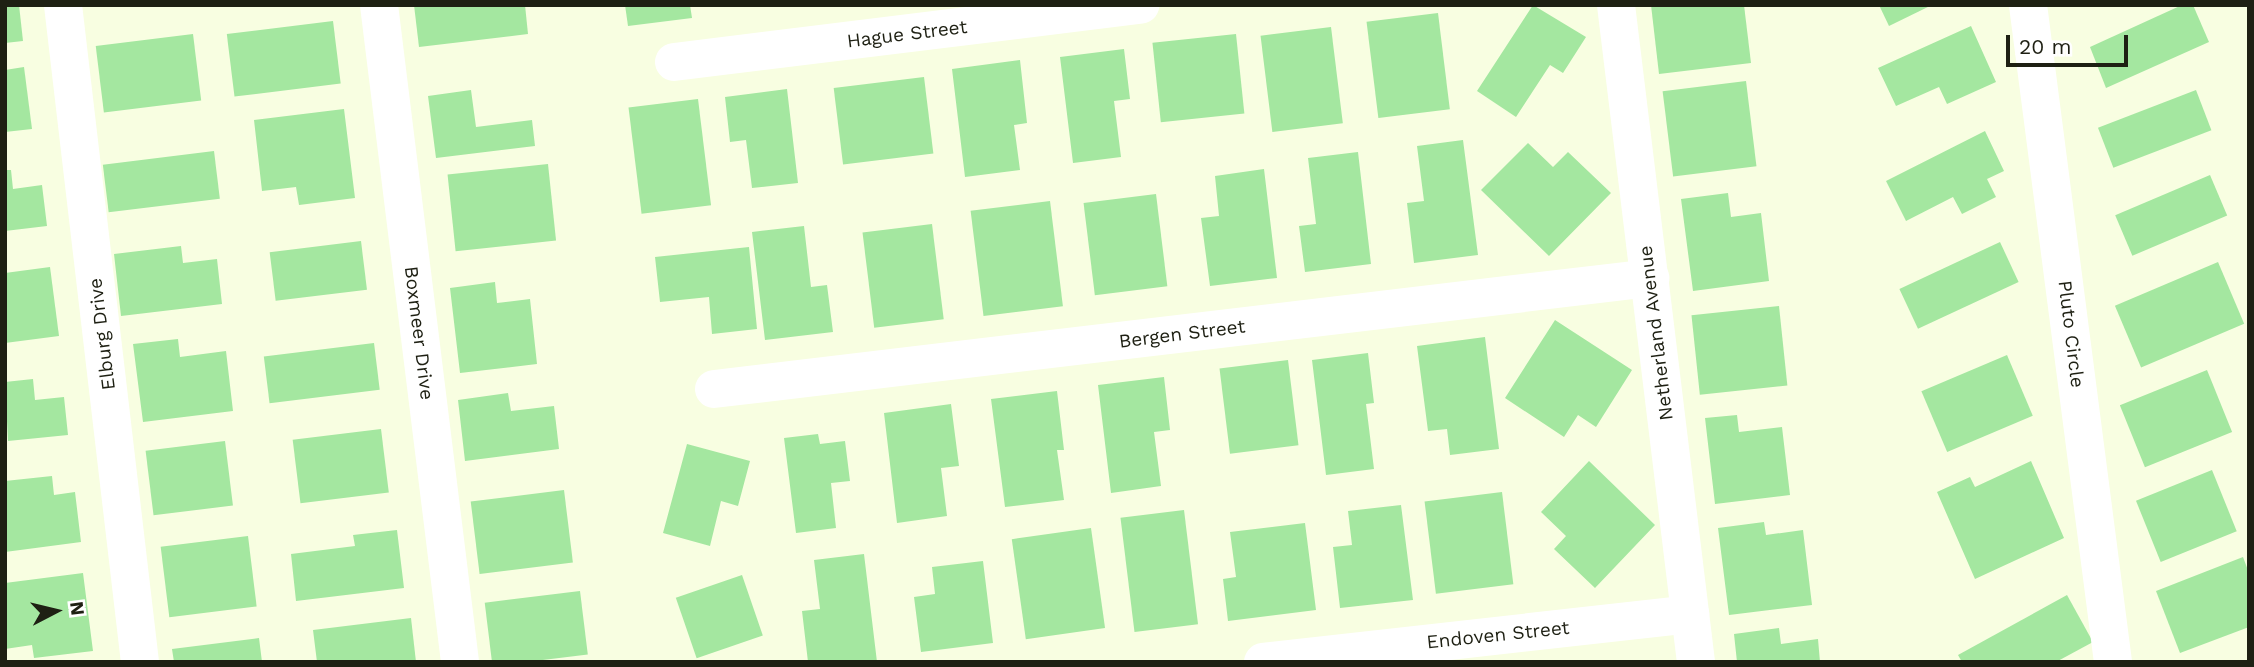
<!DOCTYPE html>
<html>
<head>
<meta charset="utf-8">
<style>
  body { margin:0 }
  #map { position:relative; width:2254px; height:667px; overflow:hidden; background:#f8fee1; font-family:"Work Sans",sans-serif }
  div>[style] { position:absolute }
  .building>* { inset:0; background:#a4e7a0; transform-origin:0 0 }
  .minor>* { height:38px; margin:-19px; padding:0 19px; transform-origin:19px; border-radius:19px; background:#fff }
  span { translate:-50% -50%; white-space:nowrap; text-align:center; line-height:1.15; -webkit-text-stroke:5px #fff; paint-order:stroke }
  .street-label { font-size:19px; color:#1e2013 }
  .frame { position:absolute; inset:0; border:7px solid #1e2013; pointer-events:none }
  .north { position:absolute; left:21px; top:576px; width:70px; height:70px; -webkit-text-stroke:5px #fff; paint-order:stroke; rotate:83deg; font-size:19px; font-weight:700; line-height:28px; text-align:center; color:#1e2013 }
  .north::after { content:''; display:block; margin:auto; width:24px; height:32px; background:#1e2013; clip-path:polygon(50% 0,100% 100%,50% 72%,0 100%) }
  .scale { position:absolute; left:2006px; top:35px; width:122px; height:32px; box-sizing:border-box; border:4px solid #1e2013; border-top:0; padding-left:9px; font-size:21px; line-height:24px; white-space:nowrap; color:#1e2013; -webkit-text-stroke:5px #fff; paint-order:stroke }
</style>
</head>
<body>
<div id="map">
  <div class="building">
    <div style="clip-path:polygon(5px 5px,19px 5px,23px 41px,5px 43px)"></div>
    <div style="clip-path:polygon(414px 5px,525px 5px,528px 34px,419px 47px)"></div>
    <div style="clip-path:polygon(625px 5px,690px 5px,692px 18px,628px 26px)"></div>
    <div style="clip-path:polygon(1533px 5px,1586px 37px,1563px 73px,1550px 65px,1516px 117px,1477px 91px)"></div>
    <div style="clip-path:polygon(1651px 5px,1744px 5px,1751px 63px,1659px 74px)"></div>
    <div style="clip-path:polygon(1879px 5px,1932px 5px,1889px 26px)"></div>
    <div style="clip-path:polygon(2182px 5px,2193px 5px,2209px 42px,2106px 88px,2090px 47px)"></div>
    <div style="left:1438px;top:13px;width:97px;height:72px;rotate:83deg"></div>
    <div style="left:333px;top:21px;width:63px;height:107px;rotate:83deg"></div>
    <div style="clip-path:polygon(1971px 26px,1996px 82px,1947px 104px,1939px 87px,1896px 106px,1878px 68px)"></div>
    <div style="left:1331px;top:27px;width:97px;height:71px;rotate:83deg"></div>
    <div style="left:193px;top:34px;width:67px;height:98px;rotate:83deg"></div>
    <div style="left:1236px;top:34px;width:80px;height:84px;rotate:84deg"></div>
    <div style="clip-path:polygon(1124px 49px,1130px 99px,1114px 101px,1121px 157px,1073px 163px,1060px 57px)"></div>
    <div style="clip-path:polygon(1020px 60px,1027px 123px,1014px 125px,1020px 170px,965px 177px,952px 69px)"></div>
    <div style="clip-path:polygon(24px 67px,32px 129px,5px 132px,5px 70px)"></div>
    <div style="left:924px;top:77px;width:77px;height:91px;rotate:83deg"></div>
    <div style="left:1746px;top:81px;width:86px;height:84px;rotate:83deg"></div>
    <div style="clip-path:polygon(787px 89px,798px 183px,752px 188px,746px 140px,730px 142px,725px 97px)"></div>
    <div style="clip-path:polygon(471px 90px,476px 127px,532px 120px,535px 146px,436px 158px,428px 96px)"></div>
    <div style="left:2196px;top:90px;width:43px;height:105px;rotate:69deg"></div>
    <div style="left:698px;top:99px;width:107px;height:70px;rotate:83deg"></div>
    <div style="clip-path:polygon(344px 109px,355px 198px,299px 205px,296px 187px,262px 191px,254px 120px)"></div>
    <div style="clip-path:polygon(1985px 131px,2004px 171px,1987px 179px,1996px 197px,1962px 214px,1953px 197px,1906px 221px,1886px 181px)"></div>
    <div style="clip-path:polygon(1463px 140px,1478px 255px,1414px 263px,1407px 203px,1424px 201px,1417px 146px)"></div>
    <div style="clip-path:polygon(1528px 143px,1553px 167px,1568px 152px,1611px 193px,1549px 256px,1481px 190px)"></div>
    <div style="left:214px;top:151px;width:48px;height:112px;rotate:83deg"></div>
    <div style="clip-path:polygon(1358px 152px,1371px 264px,1305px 272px,1299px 226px,1316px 224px,1308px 158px)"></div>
    <div style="left:548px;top:164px;width:77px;height:101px;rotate:84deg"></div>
    <div style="clip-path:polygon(1264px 169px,1277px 278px,1210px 286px,1201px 218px,1219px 216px,1215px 176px)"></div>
    <div style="clip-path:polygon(5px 170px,11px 170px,13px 189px,42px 185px,47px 226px,5px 231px)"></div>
    <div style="left:2210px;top:175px;width:44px;height:103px;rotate:67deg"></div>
    <div style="clip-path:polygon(1728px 193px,1731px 217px,1761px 213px,1769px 281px,1693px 291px,1681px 199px)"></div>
    <div style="left:1156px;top:194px;width:93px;height:73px;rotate:83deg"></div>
    <div style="left:1050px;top:201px;width:106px;height:80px;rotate:83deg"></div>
    <div style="left:932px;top:224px;width:96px;height:70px;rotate:83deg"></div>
    <div style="clip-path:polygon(804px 226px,811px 287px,827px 285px,833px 332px,765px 340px,752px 232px)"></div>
    <div style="left:361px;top:241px;width:49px;height:92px;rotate:83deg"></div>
    <div style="left:2000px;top:242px;width:44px;height:111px;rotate:65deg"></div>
    <div style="clip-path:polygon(181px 246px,183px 263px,217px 259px,222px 304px,121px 316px,114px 254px)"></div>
    <div style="clip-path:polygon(749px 247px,757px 329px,712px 334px,709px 297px,660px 302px,655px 257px)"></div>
    <div style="left:2218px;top:262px;width:67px;height:112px;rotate:67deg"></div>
    <div style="clip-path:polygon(50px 267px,59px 336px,5px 343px,5px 273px)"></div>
    <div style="clip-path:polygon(495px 282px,497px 303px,530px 299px,537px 364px,460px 373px,450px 288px)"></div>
    <div style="left:1779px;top:306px;width:80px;height:88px;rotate:84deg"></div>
    <div style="clip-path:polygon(1555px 320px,1632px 370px,1596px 427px,1578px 415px,1564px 437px,1505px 398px)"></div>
    <div style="clip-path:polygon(1485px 337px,1499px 449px,1450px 455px,1447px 429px,1428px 431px,1417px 346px)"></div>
    <div style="clip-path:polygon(178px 339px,180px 357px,226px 351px,233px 411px,143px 422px,133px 344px)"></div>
    <div style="left:374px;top:343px;width:47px;height:111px;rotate:83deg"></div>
    <div style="clip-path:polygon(1368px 353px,1374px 403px,1366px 404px,1374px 469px,1326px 475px,1312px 360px)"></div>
    <div style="left:2007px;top:355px;width:66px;height:93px;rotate:67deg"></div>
    <div style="left:1288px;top:360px;width:86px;height:69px;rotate:83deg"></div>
    <div style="left:2207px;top:370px;width:67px;height:94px;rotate:68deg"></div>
    <div style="clip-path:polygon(1164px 377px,1170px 430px,1154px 432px,1161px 486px,1111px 493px,1098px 385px)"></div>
    <div style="clip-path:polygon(33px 379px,35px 400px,64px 397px,68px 435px,8px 441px,5px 382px)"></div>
    <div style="clip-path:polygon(1057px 391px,1064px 450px,1057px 450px,1064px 500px,1005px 507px,991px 399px)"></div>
    <div style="clip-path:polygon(508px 393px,511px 411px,554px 406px,559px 449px,465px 461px,458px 400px)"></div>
    <div style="clip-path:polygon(951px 404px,959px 466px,941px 468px,947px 516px,897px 523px,884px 413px)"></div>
    <div style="clip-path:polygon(1737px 415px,1739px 432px,1782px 427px,1790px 495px,1715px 504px,1705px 418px)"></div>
    <div style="left:381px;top:429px;width:64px;height:89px;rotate:83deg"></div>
    <div style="clip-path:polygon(818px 434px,820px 444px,845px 441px,850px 481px,831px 483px,836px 528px,796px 533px,784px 438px)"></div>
    <div style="left:225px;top:441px;width:65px;height:80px;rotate:83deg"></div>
    <div style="clip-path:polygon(687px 444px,750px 461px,738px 506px,721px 501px,710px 546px,663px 533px)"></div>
    <div style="clip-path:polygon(1589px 461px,1655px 525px,1595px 588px,1554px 549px,1566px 536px,1541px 512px)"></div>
    <div style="clip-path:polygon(2031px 461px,2064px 538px,1975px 579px,1937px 492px,1970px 477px,1975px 487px)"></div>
    <div style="left:2212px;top:470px;width:66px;height:82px;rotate:68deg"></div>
    <div style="clip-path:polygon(52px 476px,54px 495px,75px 492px,81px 542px,5px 552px,5px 481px)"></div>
    <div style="left:564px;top:490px;width:73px;height:94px;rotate:83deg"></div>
    <div style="left:1502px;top:492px;width:93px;height:78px;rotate:83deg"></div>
    <div style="clip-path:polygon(1401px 505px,1413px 600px,1340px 608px,1333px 547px,1352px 545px,1348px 511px)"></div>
    <div style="left:1184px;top:510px;width:115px;height:64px;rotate:83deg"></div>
    <div style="clip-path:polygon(1764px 522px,1766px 535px,1803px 530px,1812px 605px,1729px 615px,1718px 528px)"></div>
    <div style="clip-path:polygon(1305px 523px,1316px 610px,1228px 621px,1223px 579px,1236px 577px,1230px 532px)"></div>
    <div style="left:1091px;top:528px;width:101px;height:80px;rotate:82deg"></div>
    <div style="clip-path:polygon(397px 530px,404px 588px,296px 601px,291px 554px,355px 546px,353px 535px)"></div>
    <div style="left:248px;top:536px;width:71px;height:88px;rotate:83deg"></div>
    <div style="clip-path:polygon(864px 554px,877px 662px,808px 662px,802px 611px,820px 609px,814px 560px)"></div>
    <div style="clip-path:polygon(2243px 557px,2249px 573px,2249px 627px,2180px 653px,2156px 591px)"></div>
    <div style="clip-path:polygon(983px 561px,993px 643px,921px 652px,914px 597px,935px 594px,932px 567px)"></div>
    <div style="clip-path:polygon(83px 573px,93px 651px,34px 658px,32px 645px,5px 649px,5px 583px)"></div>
    <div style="left:742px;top:575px;width:64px;height:70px;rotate:71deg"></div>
    <div style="left:580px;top:591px;width:64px;height:96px;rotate:83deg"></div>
    <div style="clip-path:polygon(2067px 595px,2093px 642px,2056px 662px,1962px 662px,1958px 655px)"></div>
    <div style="clip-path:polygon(411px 618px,416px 662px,317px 662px,313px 630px)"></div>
    <div style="clip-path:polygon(1779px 628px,1781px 644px,1818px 639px,1820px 662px,1737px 662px,1734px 634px)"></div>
    <div style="clip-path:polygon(259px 638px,262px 662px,174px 662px,172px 649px)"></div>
  </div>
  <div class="minor">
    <div style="left:63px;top:5px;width:661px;rotate:83.32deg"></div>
    <div style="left:379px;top:5px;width:662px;rotate:82.97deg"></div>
    <div style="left:1616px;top:5px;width:662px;rotate:83.06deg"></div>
    <div style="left:2028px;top:5px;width:662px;rotate:82.63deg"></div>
    <div style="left:674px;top:62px;width:470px;rotate:-7deg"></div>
    <div style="left:714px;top:389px;width:943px;rotate:-6.76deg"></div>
    <div style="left:1263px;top:662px;width:430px;rotate:-6.4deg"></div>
  </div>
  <div class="street-label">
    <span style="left:907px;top:34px;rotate:-7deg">Hague Street</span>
    <span style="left:419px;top:333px;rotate:83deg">Boxmeer Drive</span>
    <span style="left:1656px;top:333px;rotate:-97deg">Netherland Avenue</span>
    <span style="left:102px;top:334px;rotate:-97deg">Elburg Drive</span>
    <span style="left:1182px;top:334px;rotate:-7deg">Bergen Street</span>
    <span style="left:2071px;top:334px;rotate:83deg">Pluto Circle</span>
    <span style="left:1498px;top:635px;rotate:-6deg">Endoven Street</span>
  </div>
  <div class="frame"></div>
  <div class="north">N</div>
  <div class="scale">20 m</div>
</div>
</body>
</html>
